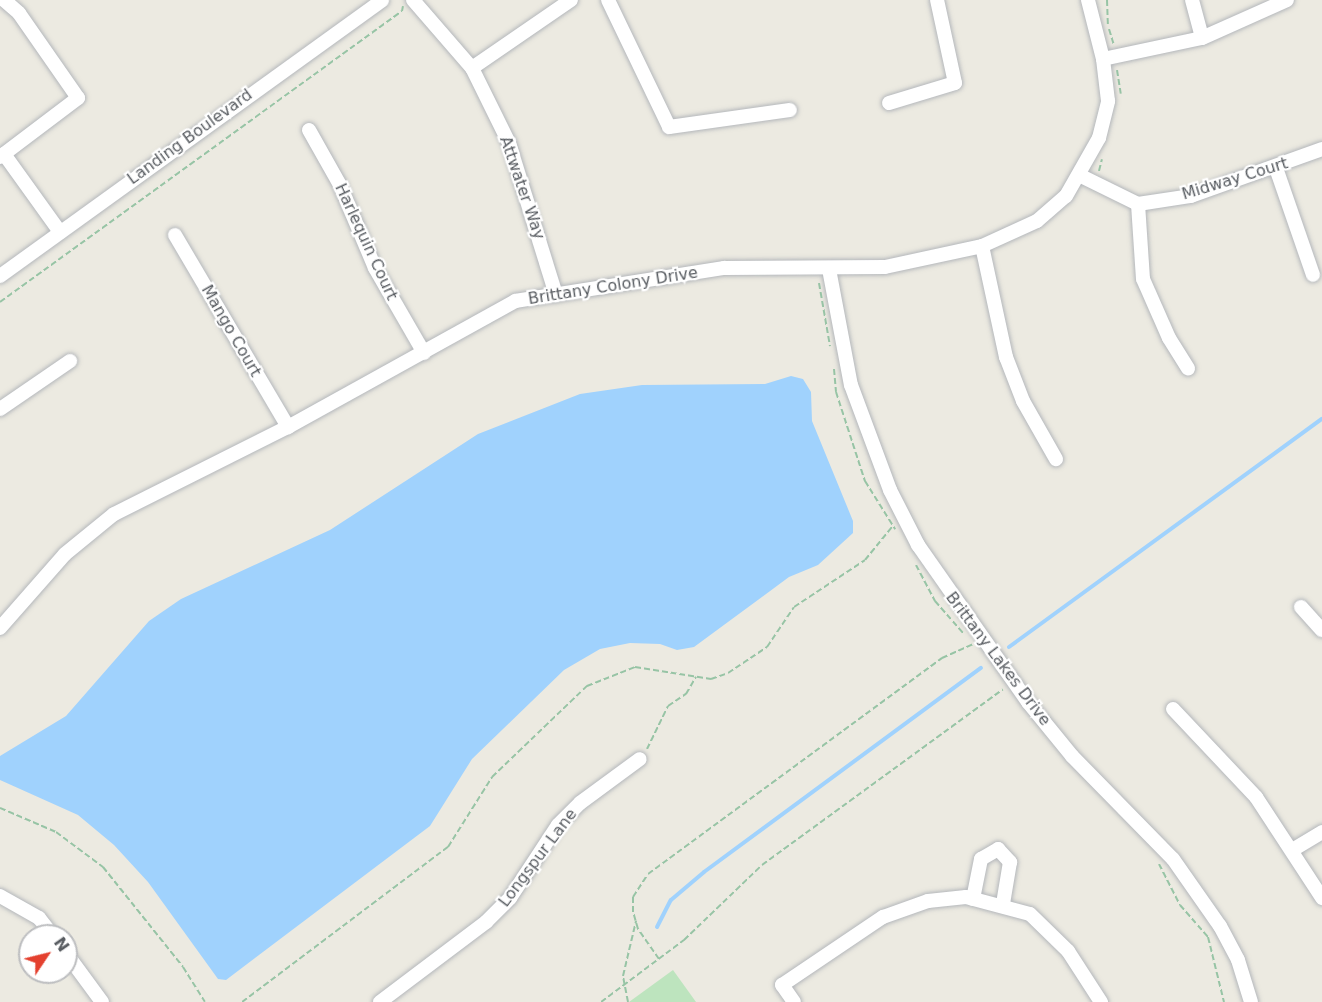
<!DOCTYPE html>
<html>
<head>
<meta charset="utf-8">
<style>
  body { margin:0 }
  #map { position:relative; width:1322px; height:1002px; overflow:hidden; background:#eceae1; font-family:"DejaVu Sans",sans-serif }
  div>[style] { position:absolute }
  .green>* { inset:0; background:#bde4be }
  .water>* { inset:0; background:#a0d2fd }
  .stream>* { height:4px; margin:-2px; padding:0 2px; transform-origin:2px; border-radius:2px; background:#a0d2fd }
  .path>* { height:2px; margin-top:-1px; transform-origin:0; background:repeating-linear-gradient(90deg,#97c4a5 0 6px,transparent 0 9px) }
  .roads { filter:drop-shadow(0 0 2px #b4b7bb) drop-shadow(0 0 2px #b4b7bb) }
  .minor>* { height:14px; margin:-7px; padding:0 7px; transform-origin:7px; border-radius:7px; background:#fff }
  span { translate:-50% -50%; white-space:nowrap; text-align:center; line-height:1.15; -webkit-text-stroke:4.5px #fff; paint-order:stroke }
  .street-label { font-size:16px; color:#595d62 }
  .north { position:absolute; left:18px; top:924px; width:60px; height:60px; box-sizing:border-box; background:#fff; border:2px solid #bdbec0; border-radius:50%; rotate:55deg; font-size:16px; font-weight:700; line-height:24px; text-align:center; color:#595d62 }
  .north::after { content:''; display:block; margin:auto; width:21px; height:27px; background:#e4412f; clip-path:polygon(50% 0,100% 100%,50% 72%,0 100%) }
</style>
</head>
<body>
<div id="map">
  <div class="green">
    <div style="clip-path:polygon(673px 970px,696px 1002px,629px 1002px)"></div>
  </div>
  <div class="water">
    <div style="clip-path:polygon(791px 376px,803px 379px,811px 392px,812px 421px,853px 521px,853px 533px,818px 565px,789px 577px,694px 647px,677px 650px,660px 644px,630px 643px,600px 649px,564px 670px,472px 759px,430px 826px,226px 980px,218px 979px,148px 882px,114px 845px,78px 815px,0 780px,0 756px,66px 716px,149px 621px,181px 599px,330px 530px,478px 434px,580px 394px,642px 385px,765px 384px)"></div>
  </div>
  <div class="stream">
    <div style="left:1009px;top:647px;width:387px;rotate:-36.1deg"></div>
    <div style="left:657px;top:927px;width:30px;rotate:-63deg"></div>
    <div style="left:671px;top:900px;width:43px;rotate:-40.3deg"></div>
    <div style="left:704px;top:872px;width:344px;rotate:-36.4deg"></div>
  </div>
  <div class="path">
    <div style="left:1107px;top:0;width:24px;rotate:88deg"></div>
    <div style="left:1109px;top:29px;width:17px;rotate:73deg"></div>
    <div style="left:1117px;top:70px;width:24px;rotate:81deg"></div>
    <div style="left:1099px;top:171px;width:12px;rotate:-76deg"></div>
    <div style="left:819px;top:283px;width:64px;rotate:80.1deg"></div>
    <div style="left:0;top:302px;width:496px;rotate:-35.9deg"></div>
    <div style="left:402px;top:11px;width:5px;rotate:-79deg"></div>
    <div style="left:834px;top:369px;width:23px;rotate:85deg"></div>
    <div style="left:836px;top:392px;width:94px;rotate:72deg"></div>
    <div style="left:865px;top:481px;width:57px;rotate:58deg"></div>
    <div style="left:916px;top:565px;width:41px;rotate:62.2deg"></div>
    <div style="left:935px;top:601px;width:44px;rotate:48.7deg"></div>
    <div style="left:647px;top:749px;width:48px;rotate:-64deg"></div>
    <div style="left:668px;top:706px;width:22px;rotate:-34deg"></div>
    <div style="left:686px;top:694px;width:20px;rotate:-60deg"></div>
    <div style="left:0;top:808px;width:61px;rotate:23.2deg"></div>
    <div style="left:56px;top:832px;width:59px;rotate:36.7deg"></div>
    <div style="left:103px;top:867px;width:128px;rotate:51.3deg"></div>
    <div style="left:183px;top:967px;width:41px;rotate:57.8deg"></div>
    <div style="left:1159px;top:864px;width:46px;rotate:62.9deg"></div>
    <div style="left:1180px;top:905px;width:43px;rotate:48.8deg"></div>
    <div style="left:1208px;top:937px;width:67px;rotate:76.2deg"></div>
    <div style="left:659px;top:959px;width:37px;rotate:-125deg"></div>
    <div style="left:638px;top:929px;width:18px;rotate:-106deg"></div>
    <div style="left:633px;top:912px;width:15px;rotate:-90deg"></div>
    <div style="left:633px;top:897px;width:27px;rotate:-57deg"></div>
    <div style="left:648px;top:874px;width:365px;rotate:-36.3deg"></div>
    <div style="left:942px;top:658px;width:34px;rotate:-24deg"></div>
    <div style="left:242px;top:1002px;width:258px;rotate:-37deg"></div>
    <div style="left:448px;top:847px;width:83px;rotate:-57.8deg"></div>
    <div style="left:492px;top:777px;width:132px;rotate:-43.8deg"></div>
    <div style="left:587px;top:686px;width:52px;rotate:-21.6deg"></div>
    <div style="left:635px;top:667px;width:77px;rotate:9deg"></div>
    <div style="left:711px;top:679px;width:18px;rotate:-19deg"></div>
    <div style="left:728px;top:673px;width:47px;rotate:-33.7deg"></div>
    <div style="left:767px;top:647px;width:48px;rotate:-56deg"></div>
    <div style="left:794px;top:607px;width:85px;rotate:-33.5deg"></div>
    <div style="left:865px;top:560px;width:43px;rotate:-50.7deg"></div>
    <div style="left:601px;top:1002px;width:104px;rotate:-36.8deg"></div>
    <div style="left:684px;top:940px;width:108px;rotate:-43.9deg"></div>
    <div style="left:762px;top:865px;width:298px;rotate:-36.1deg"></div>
    <div style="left:628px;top:1002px;width:26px;rotate:-101deg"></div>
    <div style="left:623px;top:976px;width:57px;rotate:-76.7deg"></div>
  </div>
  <div class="roads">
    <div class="minor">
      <div style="left:413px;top:0;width:90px;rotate:49.1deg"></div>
      <div style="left:472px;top:68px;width:84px;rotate:63.7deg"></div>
      <div style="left:509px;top:143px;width:159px;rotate:72.8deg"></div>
      <div style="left:608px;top:0;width:141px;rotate:64.3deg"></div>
      <div style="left:669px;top:127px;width:122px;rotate:-8deg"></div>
      <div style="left:1192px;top:0;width:39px;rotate:75deg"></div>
      <div style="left:1103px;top:59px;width:101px;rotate:-12deg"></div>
      <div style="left:1202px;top:38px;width:93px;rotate:-24.1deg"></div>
      <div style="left:472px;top:68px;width:120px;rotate:-34.5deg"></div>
      <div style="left:889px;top:103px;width:69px;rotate:-16.9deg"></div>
      <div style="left:955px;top:83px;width:85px;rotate:-102.2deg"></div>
      <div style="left:309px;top:130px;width:63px;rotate:60.6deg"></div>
      <div style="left:340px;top:185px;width:90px;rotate:67.1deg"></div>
      <div style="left:375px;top:268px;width:98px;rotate:60deg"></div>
      <div style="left:4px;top:154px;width:96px;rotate:54.3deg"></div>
      <div style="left:0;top:157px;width:98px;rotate:-37.1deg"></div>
      <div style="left:78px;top:98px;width:103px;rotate:-124.8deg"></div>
      <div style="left:19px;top:13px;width:20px;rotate:-139deg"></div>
      <div style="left:1276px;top:168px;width:113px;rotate:70.9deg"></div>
      <div style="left:1081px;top:176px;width:64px;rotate:26.2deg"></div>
      <div style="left:1138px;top:204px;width:54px;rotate:-8.6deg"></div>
      <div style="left:1191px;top:196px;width:139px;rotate:-19.7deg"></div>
      <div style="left:1138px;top:204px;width:75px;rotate:86.2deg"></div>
      <div style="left:1143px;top:279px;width:64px;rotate:66.2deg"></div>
      <div style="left:1169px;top:338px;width:36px;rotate:58deg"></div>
      <div style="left:175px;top:235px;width:223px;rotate:59.5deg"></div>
      <div style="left:982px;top:246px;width:114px;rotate:77.8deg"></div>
      <div style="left:1006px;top:357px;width:47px;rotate:68.9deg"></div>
      <div style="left:1023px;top:401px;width:67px;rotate:60.4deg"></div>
      <div style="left:829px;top:269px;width:118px;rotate:79.3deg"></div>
      <div style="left:851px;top:385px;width:112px;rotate:69.6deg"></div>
      <div style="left:890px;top:490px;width:62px;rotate:63deg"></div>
      <div style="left:918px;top:545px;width:192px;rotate:55deg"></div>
      <div style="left:1028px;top:702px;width:70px;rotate:50.8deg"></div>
      <div style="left:1072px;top:756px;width:144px;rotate:45.6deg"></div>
      <div style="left:1173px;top:859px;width:82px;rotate:55deg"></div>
      <div style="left:1220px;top:926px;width:38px;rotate:62deg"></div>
      <div style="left:1238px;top:960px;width:44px;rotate:72.8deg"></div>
      <div style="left:0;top:276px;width:471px;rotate:-35.8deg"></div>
      <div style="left:0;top:409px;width:85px;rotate:-34.4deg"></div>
      <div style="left:1301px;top:607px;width:31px;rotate:48deg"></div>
      <div style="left:0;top:628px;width:98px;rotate:-48.7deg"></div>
      <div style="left:65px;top:554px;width:63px;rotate:-39.2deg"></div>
      <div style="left:114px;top:514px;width:195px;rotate:-26.6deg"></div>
      <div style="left:288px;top:427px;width:260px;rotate:-29deg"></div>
      <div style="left:515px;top:301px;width:212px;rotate:-9deg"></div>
      <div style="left:724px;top:268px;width:161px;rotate:-0.4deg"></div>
      <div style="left:885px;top:267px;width:99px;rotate:-12.2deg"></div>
      <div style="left:982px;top:246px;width:60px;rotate:-24.4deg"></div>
      <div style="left:1037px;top:221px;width:38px;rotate:-41deg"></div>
      <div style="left:1066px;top:196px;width:67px;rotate:-60.4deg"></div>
      <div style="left:1099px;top:138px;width:38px;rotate:-76deg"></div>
      <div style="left:1108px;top:101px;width:42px;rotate:-96.8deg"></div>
      <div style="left:1103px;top:59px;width:61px;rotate:-104.3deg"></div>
      <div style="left:1173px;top:709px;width:121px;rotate:46.7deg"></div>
      <div style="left:1256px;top:797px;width:121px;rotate:56.8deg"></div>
      <div style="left:1294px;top:849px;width:33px;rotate:-31deg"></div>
      <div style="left:0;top:896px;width:45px;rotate:29.4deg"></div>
      <div style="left:39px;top:918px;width:23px;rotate:52deg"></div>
      <div style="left:973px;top:899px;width:41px;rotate:-78.7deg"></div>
      <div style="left:981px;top:859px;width:20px;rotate:-30deg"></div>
      <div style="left:998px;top:849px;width:18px;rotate:47deg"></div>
      <div style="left:1010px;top:862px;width:43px;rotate:99.5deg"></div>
      <div style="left:66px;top:953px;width:61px;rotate:53.7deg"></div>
      <div style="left:380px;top:1002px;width:133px;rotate:-37deg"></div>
      <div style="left:486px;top:922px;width:34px;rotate:-45deg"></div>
      <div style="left:510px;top:898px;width:87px;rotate:-56.7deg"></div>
      <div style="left:558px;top:825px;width:31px;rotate:-45deg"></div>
      <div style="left:580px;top:803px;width:74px;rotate:-36.3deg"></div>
      <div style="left:794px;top:1002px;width:21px;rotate:-125deg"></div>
      <div style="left:782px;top:985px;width:122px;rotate:-34deg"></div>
      <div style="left:883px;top:917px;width:48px;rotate:-19.6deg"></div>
      <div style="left:928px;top:901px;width:38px;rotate:-6deg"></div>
      <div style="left:966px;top:897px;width:66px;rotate:14.9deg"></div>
      <div style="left:1030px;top:914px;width:53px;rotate:44.2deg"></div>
      <div style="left:1068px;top:951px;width:61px;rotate:57.1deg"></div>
    </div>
  </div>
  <div class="street-label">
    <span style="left:190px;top:137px;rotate:-36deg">Landing Boulevard</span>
    <span style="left:1235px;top:179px;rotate:-17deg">Midway Court</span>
    <span style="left:522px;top:188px;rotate:71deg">Attwater Way</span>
    <span style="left:366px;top:242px;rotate:65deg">Harlequin Court</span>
    <span style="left:613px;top:286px;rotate:-9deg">Brittany Colony Drive</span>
    <span style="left:231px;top:331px;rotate:60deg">Mango Court</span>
    <span style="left:998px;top:659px;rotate:53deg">Brittany Lakes Drive</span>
    <span style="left:538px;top:858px;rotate:-53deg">Longspur Lane</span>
  </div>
  <div class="north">N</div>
</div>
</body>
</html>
